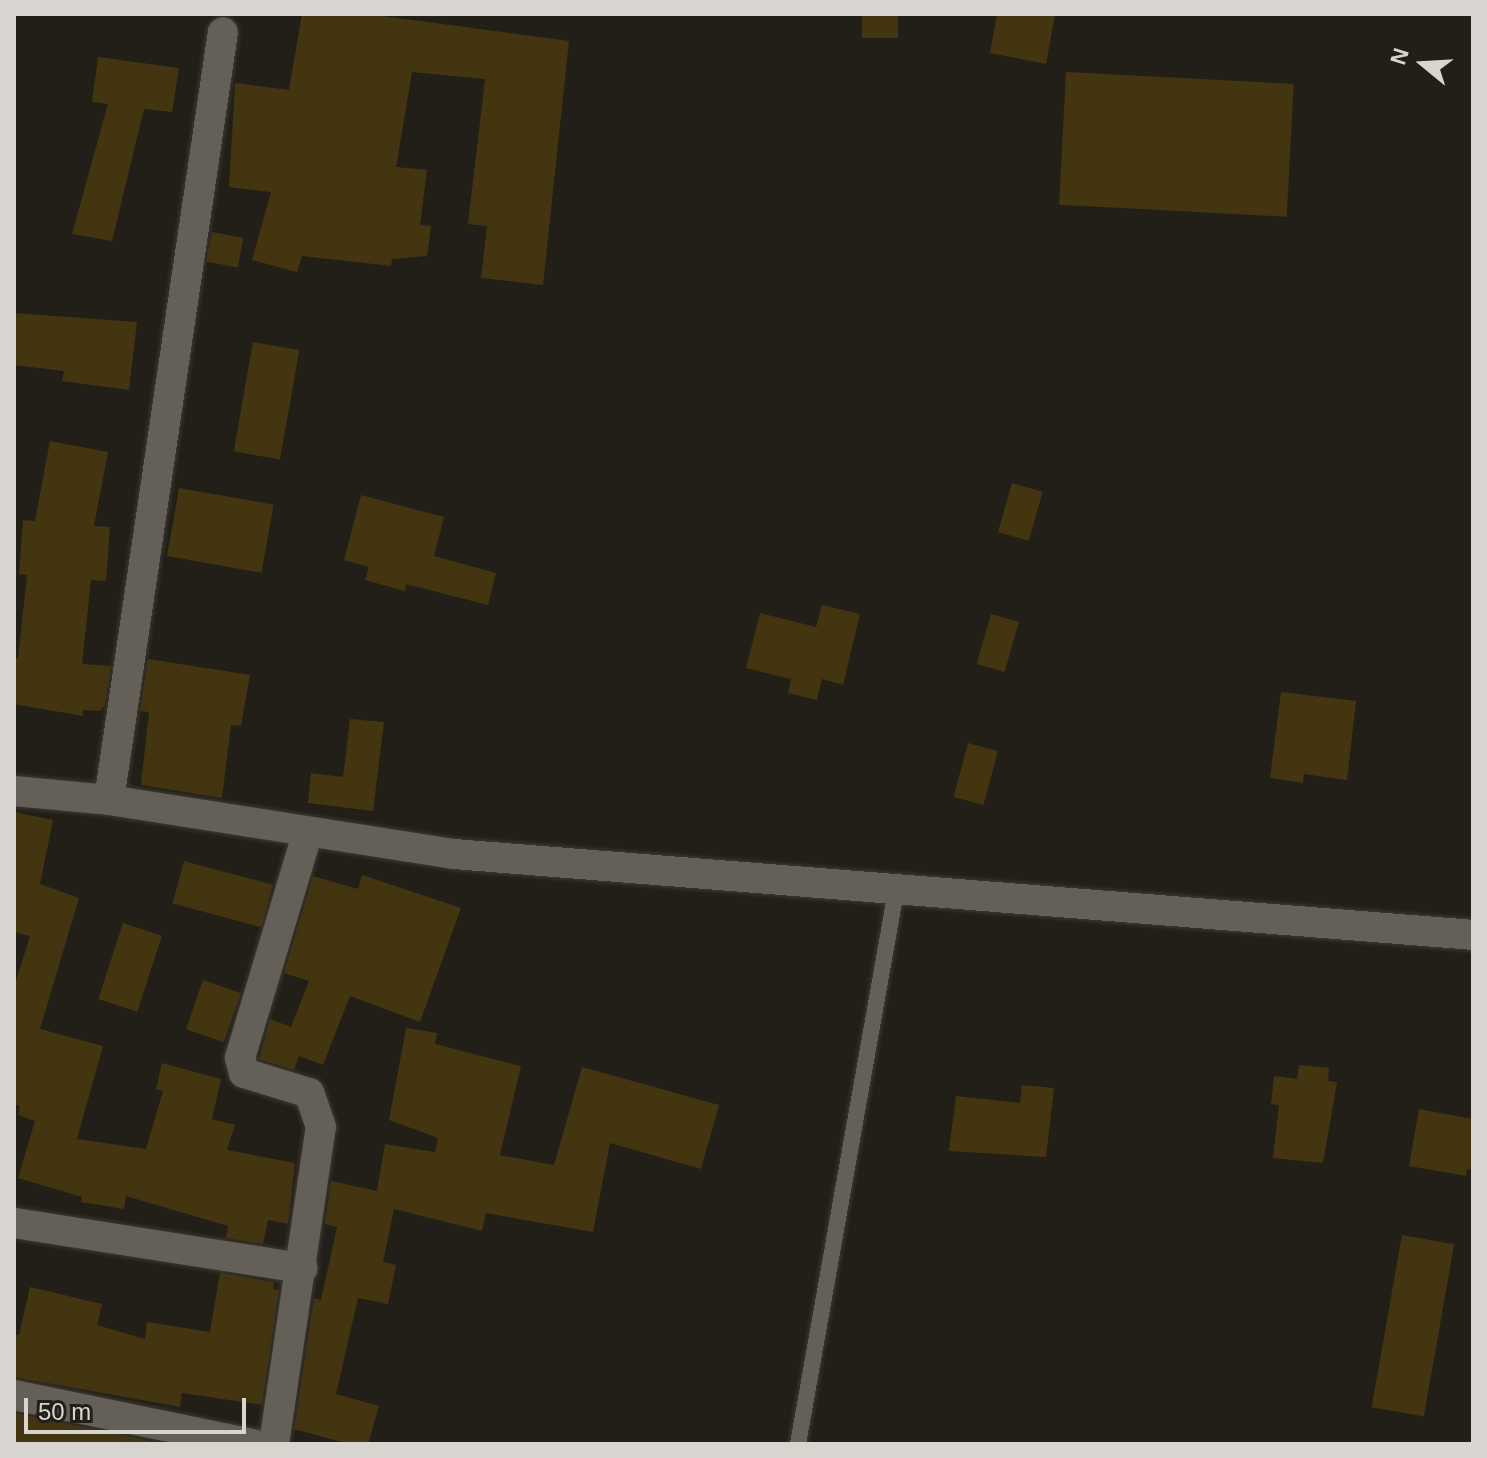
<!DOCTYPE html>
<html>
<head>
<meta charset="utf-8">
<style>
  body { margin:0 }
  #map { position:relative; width:1487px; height:1458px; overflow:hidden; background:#221f18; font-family:Arial,sans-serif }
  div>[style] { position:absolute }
  .building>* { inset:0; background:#443511; transform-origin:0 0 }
  .roads { filter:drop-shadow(0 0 2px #3d3a35) drop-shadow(0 0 2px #3d3a35) }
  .service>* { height:16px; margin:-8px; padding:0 8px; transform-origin:8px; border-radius:8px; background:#646058 }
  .minor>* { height:30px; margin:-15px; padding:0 15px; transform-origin:15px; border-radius:15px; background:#646058 }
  span { translate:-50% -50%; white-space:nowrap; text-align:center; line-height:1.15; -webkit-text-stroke:6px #221f18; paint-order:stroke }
  .frame { position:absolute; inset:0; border:16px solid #d8d5d1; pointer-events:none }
  .north { position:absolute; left:1383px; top:24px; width:80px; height:80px; -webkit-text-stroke:6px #221f18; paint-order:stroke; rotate:288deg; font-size:22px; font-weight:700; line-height:32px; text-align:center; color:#d8d5d1 }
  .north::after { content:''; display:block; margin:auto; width:28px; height:36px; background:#d8d5d1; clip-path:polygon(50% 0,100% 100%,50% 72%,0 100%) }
  .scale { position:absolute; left:24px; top:1398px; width:222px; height:36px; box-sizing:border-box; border:4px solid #d8d5d1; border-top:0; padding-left:10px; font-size:24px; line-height:28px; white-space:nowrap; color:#d8d5d1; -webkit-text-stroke:6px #221f18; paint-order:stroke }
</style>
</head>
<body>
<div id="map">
  <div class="building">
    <div style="clip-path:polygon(302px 14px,367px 14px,569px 41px,543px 285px,481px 278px,487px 226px,468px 224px,485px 79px,412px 72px,396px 167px,427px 170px,420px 225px,431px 226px,427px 256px,392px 259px,391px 266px,302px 256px,297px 272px,252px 260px,271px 192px,229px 187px,235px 83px,289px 90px)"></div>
    <div style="left:862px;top:14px;width:36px;height:24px"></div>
    <div style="clip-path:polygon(997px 14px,1055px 14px,1046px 64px,990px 53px)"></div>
    <div style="clip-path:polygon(98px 57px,179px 68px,172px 112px,144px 109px,112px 241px,72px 234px,108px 104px,92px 102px)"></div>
    <div style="left:1066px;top:72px;width:228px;height:133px;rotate:3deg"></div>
    <div style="left:212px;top:232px;width:32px;height:30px;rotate:11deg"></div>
    <div style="clip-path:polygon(14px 313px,137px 322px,129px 390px,62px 381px,64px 371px,14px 365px)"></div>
    <div style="left:253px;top:342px;width:47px;height:111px;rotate:10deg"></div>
    <div style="clip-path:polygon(50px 441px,108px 452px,94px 526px,110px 527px,106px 581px,91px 580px,82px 664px,111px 666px,105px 705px,100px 711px,83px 710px,83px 716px,14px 704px,14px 658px,18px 658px,27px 575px,19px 574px,23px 520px,35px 521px)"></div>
    <div style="left:1012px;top:483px;width:32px;height:51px;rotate:16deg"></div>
    <div style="left:179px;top:488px;width:96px;height:69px;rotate:10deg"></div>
    <div style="clip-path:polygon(361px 495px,444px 517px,434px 556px,496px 573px,488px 605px,406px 584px,405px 591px,365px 580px,369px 567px,344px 560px)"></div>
    <div style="clip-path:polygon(822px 605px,860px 614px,843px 685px,822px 679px,817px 700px,788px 693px,791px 679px,746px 668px,760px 613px,816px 627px)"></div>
    <div style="left:991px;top:614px;width:29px;height:52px;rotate:16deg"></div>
    <div style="clip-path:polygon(148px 659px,250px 675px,241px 726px,231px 725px,222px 798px,141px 785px,149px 712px,140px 711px)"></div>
    <div style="clip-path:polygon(1281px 692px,1356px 701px,1347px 780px,1304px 774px,1303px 783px,1270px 778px)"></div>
    <div style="clip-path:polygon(350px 719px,384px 722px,373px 811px,308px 803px,311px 773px,343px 777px)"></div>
    <div style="left:968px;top:743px;width:31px;height:56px;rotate:15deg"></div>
    <div style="clip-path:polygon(14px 812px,53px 820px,40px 884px,79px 898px,40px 1029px,103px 1046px,77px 1139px,146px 1149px,163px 1091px,156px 1089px,162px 1063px,221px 1079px,212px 1119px,235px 1125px,227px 1150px,295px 1163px,288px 1224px,268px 1220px,263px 1244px,226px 1238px,228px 1226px,126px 1196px,124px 1209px,81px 1202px,82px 1197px,18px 1178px,35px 1121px,18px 1115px,20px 1106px,14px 1104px,14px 987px,30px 936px,14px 932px)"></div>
    <div style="left:184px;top:861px;width:92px;height:44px;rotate:15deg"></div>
    <div style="clip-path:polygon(362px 875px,461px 908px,420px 1022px,350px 996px,323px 1065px,299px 1056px,294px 1070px,259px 1059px,270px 1019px,291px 1027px,309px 981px,284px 973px,313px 876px,358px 889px)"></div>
    <div style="left:123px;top:923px;width:41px;height:80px;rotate:18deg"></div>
    <div style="left:203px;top:980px;width:40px;height:52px;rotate:19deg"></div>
    <div style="clip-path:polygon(406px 1028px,437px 1033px,435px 1044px,521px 1066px,500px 1155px,554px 1165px,582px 1067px,719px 1105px,701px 1169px,610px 1143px,593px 1232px,486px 1213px,482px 1231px,394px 1209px,383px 1262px,396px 1265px,388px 1304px,358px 1298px,336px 1394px,379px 1406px,368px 1444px,349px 1444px,294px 1429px,314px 1298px,321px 1300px,337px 1227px,325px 1224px,331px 1181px,377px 1191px,385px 1144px,435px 1152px,438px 1138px,389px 1120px)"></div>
    <div style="clip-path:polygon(1299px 1065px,1329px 1068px,1328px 1081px,1337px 1082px,1323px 1163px,1273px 1158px,1279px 1105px,1271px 1104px,1274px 1076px,1297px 1079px)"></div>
    <div style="clip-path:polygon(1022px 1085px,1054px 1088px,1046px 1157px,949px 1151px,956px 1096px,1020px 1103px)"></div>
    <div style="clip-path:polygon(1419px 1109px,1473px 1119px,1473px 1170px,1467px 1169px,1466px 1176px,1409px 1166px)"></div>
    <div style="left:1402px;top:1235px;width:53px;height:175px;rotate:10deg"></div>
    <div style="clip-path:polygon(220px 1273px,274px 1282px,273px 1289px,279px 1290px,262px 1405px,182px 1393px,180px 1407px,14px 1377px,14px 1334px,19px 1335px,30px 1287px,102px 1304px,97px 1325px,145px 1339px,147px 1322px,210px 1332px)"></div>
    <div style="clip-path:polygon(14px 1413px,156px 1442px,155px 1444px,14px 1444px)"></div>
  </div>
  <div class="roads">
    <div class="service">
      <div style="left:798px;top:1444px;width:562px;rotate:-79.95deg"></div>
    </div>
    <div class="minor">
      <div style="left:14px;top:791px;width:95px;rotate:5.4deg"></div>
      <div style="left:109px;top:800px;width:349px;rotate:8.9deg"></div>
      <div style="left:454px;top:854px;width:1022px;rotate:4.54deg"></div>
      <div style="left:109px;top:800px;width:776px;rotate:-81.56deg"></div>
      <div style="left:14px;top:1223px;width:292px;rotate:8.9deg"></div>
      <div style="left:14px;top:1395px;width:244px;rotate:11.6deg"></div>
      <div style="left:274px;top:1444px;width:320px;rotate:-81.6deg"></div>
      <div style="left:321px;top:1127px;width:36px;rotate:-109deg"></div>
      <div style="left:309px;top:1093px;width:68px;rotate:-162.9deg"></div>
      <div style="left:244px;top:1073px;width:16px;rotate:-105deg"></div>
      <div style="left:240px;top:1058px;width:233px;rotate:-73.3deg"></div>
    </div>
  </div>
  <div class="frame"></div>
  <div class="north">N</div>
  <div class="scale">50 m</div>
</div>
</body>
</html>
